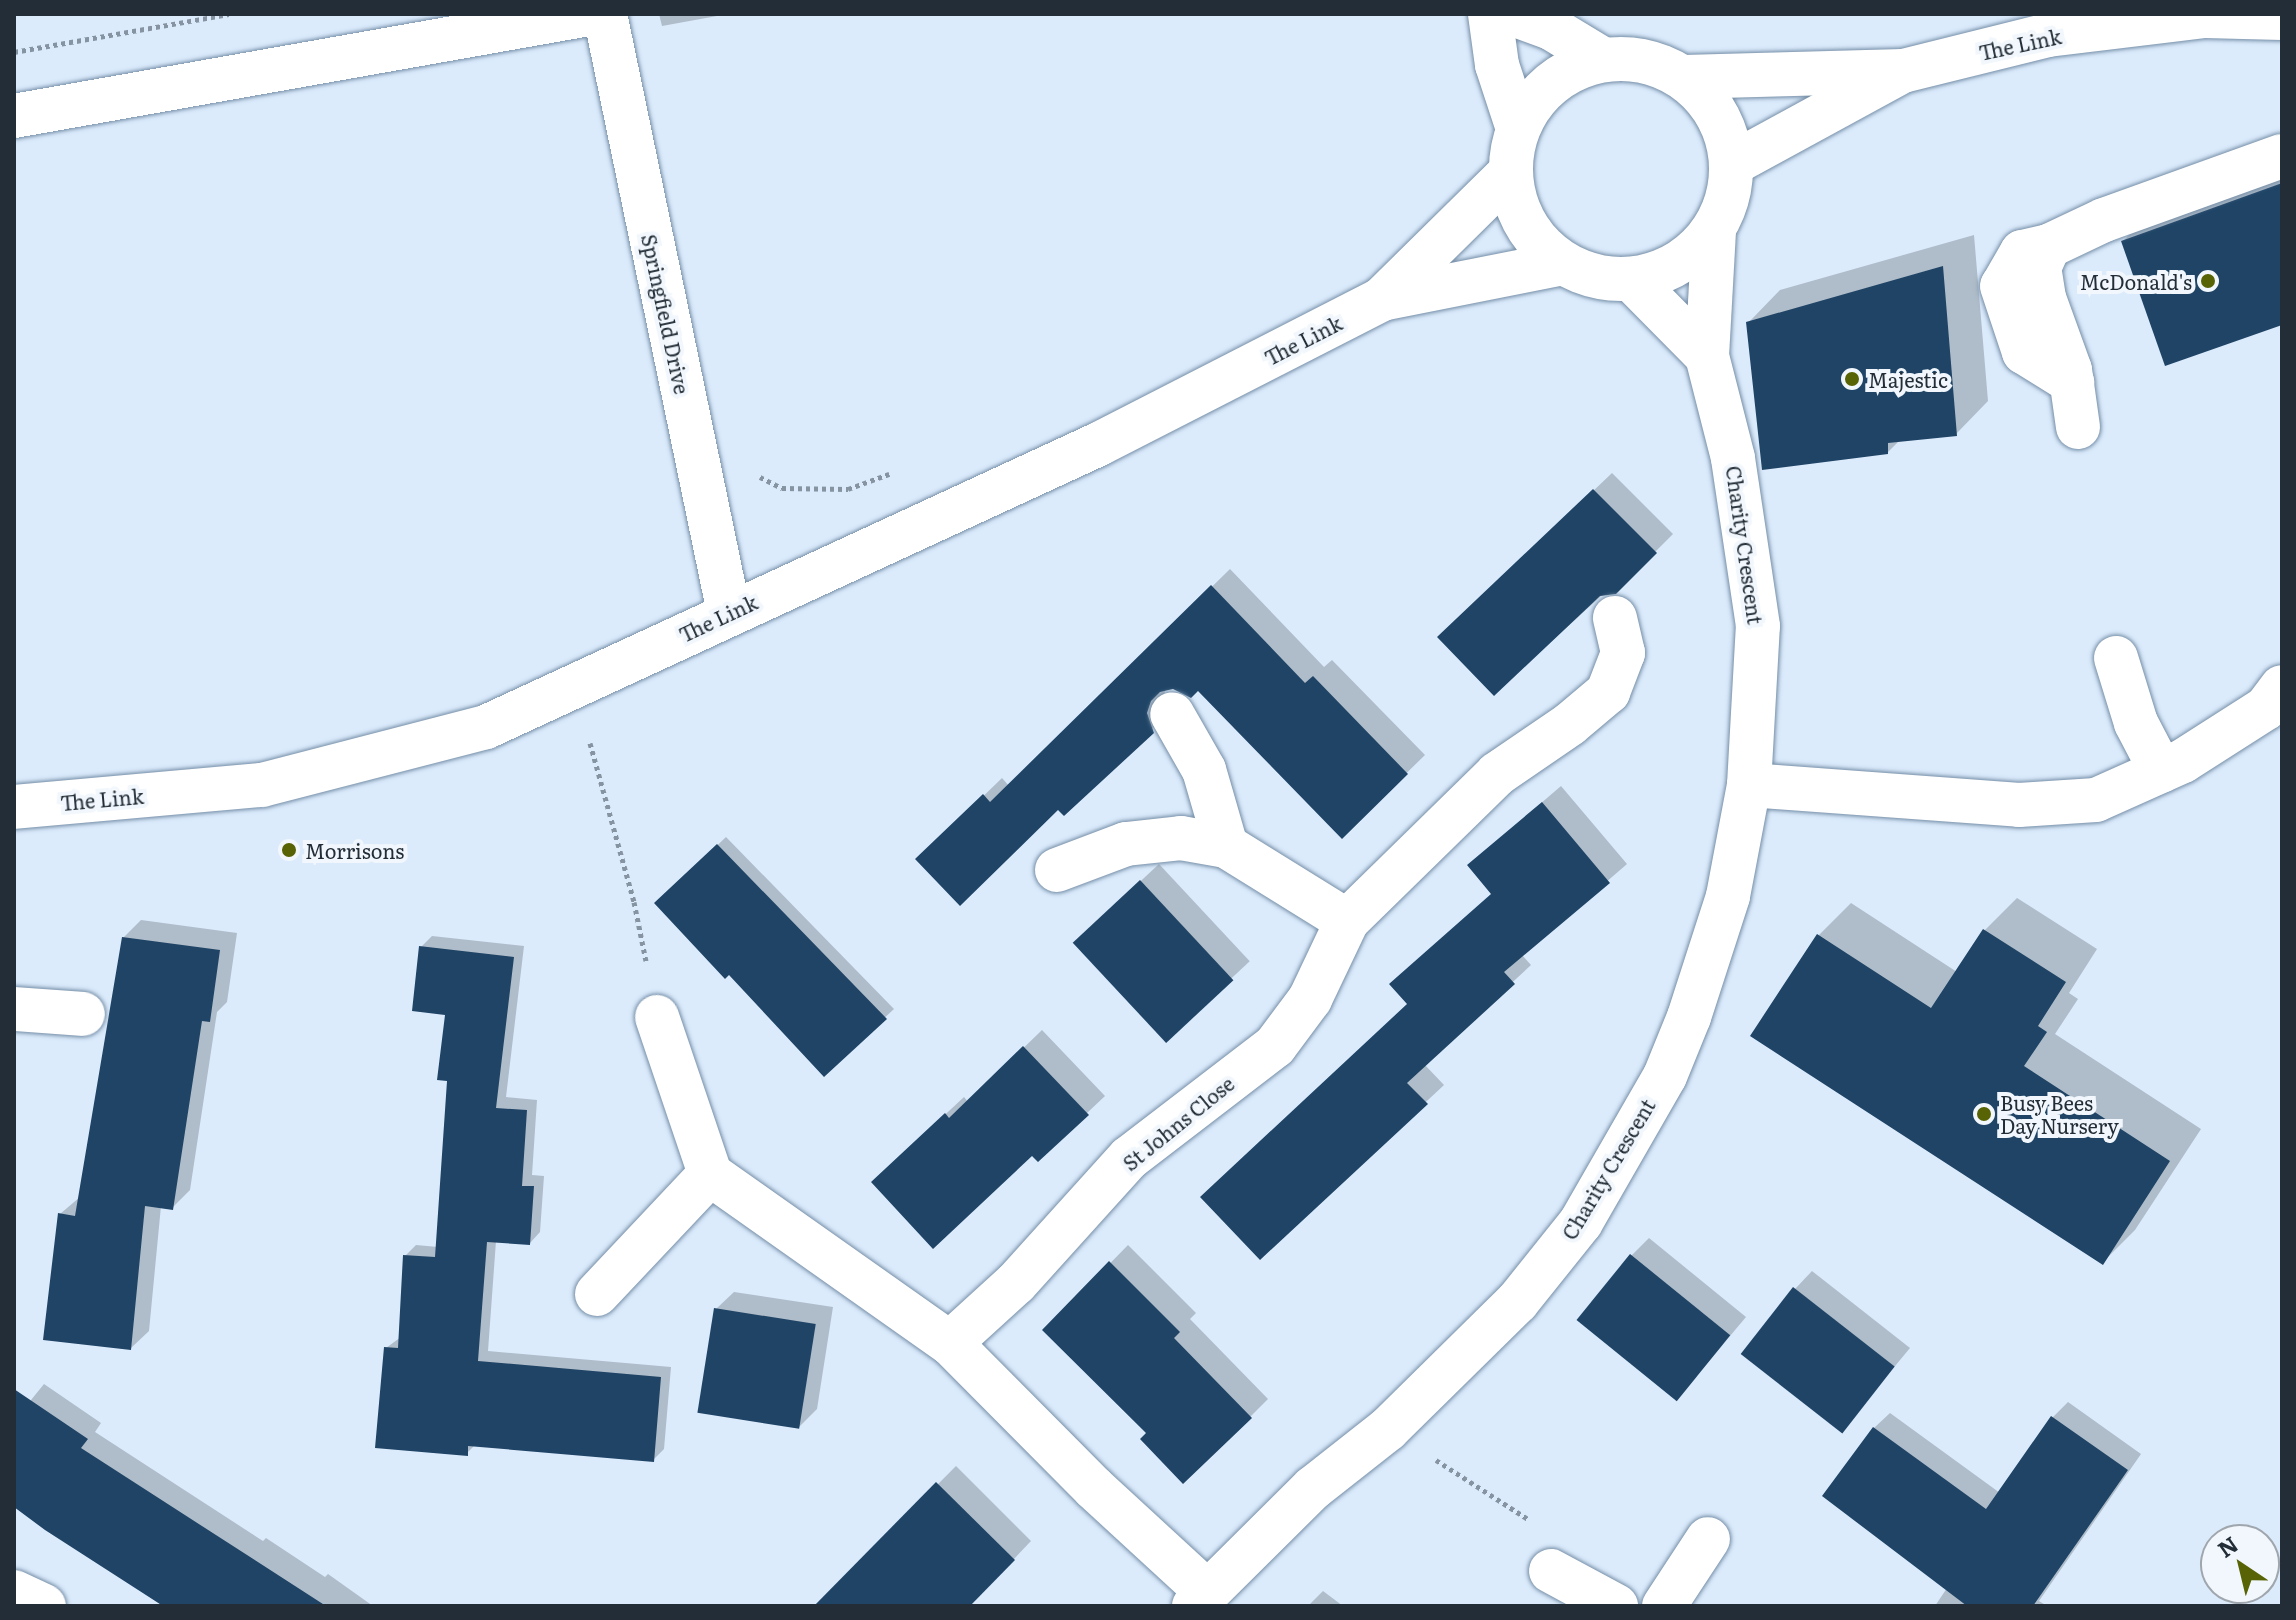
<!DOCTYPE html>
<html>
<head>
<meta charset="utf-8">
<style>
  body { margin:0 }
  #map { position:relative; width:2296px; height:1620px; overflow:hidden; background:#dbebfc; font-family:Literata,serif }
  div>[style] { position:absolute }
  .shadow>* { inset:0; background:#0003; transform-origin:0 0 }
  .building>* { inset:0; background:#1f4466; transform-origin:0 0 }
  .path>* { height:5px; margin-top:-2.5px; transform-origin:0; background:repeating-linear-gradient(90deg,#8693a1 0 4px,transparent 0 8px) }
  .roads { filter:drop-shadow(0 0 2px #758ea7) drop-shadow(0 0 2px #758ea7) }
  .minor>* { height:44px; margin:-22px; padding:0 22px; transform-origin:22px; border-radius:22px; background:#fff }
  .minor>.ring { margin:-22px; padding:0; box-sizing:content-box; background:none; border:44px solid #fff; border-radius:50% }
  .dots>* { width:22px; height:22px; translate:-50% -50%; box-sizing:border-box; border:4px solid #f1f7fc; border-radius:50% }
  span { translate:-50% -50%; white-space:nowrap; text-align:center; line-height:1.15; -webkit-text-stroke:8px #f1f7fc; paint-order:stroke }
  .street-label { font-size:20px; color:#232d37 }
  .poi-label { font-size:20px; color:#232d37 }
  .right { translate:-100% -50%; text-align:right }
  .left { translate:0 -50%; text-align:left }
  .frame { position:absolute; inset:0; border:16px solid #232d37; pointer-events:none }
  .north { position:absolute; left:2200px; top:1524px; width:80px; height:80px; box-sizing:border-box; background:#f1f7fc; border:2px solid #9fa6ad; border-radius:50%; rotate:325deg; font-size:22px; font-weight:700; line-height:32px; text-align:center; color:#232d37 }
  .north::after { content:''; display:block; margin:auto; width:28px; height:36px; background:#576304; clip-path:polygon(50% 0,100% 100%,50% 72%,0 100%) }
</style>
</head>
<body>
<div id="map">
  <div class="shadow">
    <div style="clip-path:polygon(659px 14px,728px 14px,662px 26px)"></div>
    <div style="clip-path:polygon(2282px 161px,2282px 323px,2123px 241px,2155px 209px)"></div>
    <div style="clip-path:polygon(1974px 235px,1988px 401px,1956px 434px,1900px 440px,1888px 452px,1748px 323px,1780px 290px)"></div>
    <div style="clip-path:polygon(1612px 473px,1673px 534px,1615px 592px,1601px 596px,1494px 694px,1458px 620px)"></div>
    <div style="clip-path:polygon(1230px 569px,1324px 667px,1332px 660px,1425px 755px,1342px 836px,1198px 689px,1173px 687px,1166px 689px,1164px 694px,1171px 713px,1058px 807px,936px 842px,1002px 778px,1009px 786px)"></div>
    <div style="clip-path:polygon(1561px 786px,1627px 864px,1522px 955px,1531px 965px,1424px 1064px,1444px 1085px,1260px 1257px,1409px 1003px,1493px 893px,1469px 865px)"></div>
    <div style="clip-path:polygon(726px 837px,894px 1009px,824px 1074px,729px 973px,657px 903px)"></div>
    <div style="left:1159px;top:864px;width:133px;height:115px;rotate:47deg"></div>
    <div style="clip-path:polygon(2017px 898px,2097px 949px,2069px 993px,2078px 999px,2055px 1034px,2201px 1129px,2135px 1230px,2103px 1262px,1818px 936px,1851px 903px,1957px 972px,1985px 930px)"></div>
    <div style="clip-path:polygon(141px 920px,237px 933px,227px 1002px,217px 1012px,190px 1190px,172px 1208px,161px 1206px,149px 1331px,131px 1348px,60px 1214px,80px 1197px,123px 938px)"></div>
    <div style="clip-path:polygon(432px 936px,524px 946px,506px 1097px,537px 1100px,532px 1175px,544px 1176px,540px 1232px,530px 1243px,496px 1241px,488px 1351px,671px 1367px,664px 1449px,653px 1460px,475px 1445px,467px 1453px,386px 1348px,401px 1337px,405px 1256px,416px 1245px,438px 1247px,449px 1080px,447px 1013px,421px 947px)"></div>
    <div style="clip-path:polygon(1042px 1030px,1105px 1096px,1087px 1113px,1032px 1153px,891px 1165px,964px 1097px,968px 1102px)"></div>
    <div style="clip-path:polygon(1649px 1238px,1746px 1317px,1677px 1399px,1631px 1256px)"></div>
    <div style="clip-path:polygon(1128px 1245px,1196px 1313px,1190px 1319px,1268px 1399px,1250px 1417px,1149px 1433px,1045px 1330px)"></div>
    <div style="clip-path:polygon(1812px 1271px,1910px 1348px,1841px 1431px,1795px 1289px)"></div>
    <div style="clip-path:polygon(734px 1292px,833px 1307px,817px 1409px,799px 1427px,716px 1309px)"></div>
    <div style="clip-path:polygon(44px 1384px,101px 1423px,95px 1432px,263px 1541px,266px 1538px,325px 1577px,328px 1574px,373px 1606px,163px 1606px,14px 1505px,14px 1421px)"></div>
    <div style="clip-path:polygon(2068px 1402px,2141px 1454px,2039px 1601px,2047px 1606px,1935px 1606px,1947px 1588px,1874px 1428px,1890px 1413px,2000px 1493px,2053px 1417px)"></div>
    <div style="clip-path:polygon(956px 1466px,1031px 1541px,969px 1606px,817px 1606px)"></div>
    <div style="clip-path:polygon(1323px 1591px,1343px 1606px,1308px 1606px)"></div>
  </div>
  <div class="building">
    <div style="clip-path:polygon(2282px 183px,2282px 325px,2165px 366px,2121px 241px)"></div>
    <div style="clip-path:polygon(1943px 266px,1957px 436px,1888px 443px,1888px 454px,1762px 470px,1746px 322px)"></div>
    <div style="clip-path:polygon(1593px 489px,1657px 553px,1616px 594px,1600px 596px,1494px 696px,1437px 637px)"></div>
    <div style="clip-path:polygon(1211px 585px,1305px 683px,1313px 676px,1408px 774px,1342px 839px,1198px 691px,1191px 698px,1173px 689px,1160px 692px,1151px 701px,1147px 713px,1154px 733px,1064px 816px,1058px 810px,960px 906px,915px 859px,983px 794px,990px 802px)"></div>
    <div style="clip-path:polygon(1542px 802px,1610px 883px,1504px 972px,1515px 984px,1407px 1083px,1428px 1104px,1260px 1260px,1200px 1197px,1407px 1004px,1389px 984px,1491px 894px,1467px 865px)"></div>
    <div style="clip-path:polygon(717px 844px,887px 1019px,824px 1077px,729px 975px,725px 979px,654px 903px)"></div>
    <div style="left:1140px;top:880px;width:137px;height:92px;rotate:47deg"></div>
    <div style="clip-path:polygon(1983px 929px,2066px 982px,2038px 1026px,2047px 1032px,2024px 1066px,2170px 1161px,2103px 1265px,1750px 1036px,1817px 934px,1931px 1008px)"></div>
    <div style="clip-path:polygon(122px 937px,220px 950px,210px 1022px,202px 1021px,173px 1210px,145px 1206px,131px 1350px,43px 1340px,58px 1213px,75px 1216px)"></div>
    <div style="clip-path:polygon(419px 946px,514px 957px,496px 1108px,527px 1110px,522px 1186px,534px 1186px,530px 1245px,487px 1242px,478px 1361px,661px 1377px,654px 1462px,468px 1446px,468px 1456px,375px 1448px,384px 1347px,398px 1348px,403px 1255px,435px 1257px,447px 1081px,437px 1080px,445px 1015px,412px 1011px)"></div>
    <div style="clip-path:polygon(1023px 1046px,1089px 1115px,1038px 1162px,1032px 1156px,933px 1249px,871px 1182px,945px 1113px,949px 1118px)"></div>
    <div style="left:1630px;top:1254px;width:129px;height:85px;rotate:39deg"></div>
    <div style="clip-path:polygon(1109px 1261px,1180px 1332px,1174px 1338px,1252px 1418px,1183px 1484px,1140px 1439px,1146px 1433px,1042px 1330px)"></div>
    <div style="left:1793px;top:1287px;width:129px;height:85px;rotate:38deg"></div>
    <div style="left:714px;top:1308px;width:103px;height:106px;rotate:9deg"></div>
    <div style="clip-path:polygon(14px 1389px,88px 1439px,81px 1448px,326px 1606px,163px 1606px,45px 1530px,14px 1507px)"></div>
    <div style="clip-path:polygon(2051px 1416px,2128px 1470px,2033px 1606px,1967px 1606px,1822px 1496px,1873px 1427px,1986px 1509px)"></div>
    <div style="clip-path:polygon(936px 1482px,1015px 1560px,970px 1606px,814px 1606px)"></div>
  </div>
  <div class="path">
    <div style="left:14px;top:52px;width:218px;rotate:-10deg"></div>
    <div style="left:760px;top:477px;width:25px;rotate:27deg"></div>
    <div style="left:782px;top:488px;width:66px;rotate:0.9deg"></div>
    <div style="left:848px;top:489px;width:44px;rotate:-20.1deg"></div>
    <div style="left:590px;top:743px;width:165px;rotate:74.5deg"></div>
    <div style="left:634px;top:902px;width:60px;rotate:78.5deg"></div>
    <div style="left:1436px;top:1460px;width:109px;rotate:32.7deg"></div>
  </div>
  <div class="roads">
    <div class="minor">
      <div style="left:605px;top:14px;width:612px;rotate:78.3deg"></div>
      <div style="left:1490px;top:14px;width:51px;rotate:82.2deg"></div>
      <div style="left:1497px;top:65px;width:67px;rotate:71.8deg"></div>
      <div style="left:1513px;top:14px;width:40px;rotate:20.2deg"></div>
      <div style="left:1551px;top:28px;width:60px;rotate:31.3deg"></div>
      <div class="ring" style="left:1511px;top:59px;width:176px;height:176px"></div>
      <div style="left:1684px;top:77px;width:219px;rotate:-1.6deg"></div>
      <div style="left:1903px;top:71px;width:149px;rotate:-13.9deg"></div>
      <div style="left:2048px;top:35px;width:158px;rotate:-6.9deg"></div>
      <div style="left:2205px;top:16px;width:77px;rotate:1.5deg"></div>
      <div style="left:14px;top:116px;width:584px;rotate:-10.06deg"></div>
      <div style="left:1732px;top:164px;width:188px;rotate:-28.6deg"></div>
      <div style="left:2049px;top:246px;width:28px;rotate:167deg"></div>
      <div style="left:2022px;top:252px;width:39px;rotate:120deg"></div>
      <div style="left:2002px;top:286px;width:70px;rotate:71.6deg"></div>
      <div style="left:2024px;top:352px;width:57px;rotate:32deg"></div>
      <div style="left:1631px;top:279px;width:108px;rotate:45.4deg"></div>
      <div style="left:1382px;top:299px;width:181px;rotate:-44.6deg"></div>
      <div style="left:2078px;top:427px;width:58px;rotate:-98deg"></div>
      <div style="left:2070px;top:370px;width:77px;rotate:-109.9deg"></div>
      <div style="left:2044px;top:298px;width:30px;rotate:-99deg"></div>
      <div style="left:2039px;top:268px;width:24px;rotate:-66deg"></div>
      <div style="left:2049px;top:246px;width:61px;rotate:-25.3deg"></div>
      <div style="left:2104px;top:220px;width:189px;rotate:-19.8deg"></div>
      <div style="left:2116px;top:658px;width:68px;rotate:72.9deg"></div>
      <div style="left:2136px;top:723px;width:54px;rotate:62.5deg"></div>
      <div style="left:1749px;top:785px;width:271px;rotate:4.2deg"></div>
      <div style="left:2019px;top:805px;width:77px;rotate:-3.7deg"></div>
      <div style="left:2096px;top:800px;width:95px;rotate:-24.1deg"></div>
      <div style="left:2183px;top:761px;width:98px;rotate:-32.6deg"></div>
      <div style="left:2266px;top:708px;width:26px;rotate:-53deg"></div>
      <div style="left:14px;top:807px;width:249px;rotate:-5.1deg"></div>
      <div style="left:262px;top:785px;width:231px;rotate:-14.5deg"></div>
      <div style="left:486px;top:727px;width:675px;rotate:-24.78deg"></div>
      <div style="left:1099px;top:444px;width:318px;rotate:-27.1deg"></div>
      <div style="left:1382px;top:299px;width:185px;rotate:-11.2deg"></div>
      <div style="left:1226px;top:846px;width:142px;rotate:31.8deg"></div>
      <div style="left:1057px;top:870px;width:74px;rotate:-20.6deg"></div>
      <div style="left:1126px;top:844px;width:55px;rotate:-6.2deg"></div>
      <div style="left:1181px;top:838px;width:46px;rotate:10.1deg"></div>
      <div style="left:1226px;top:846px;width:79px;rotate:-106.1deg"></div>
      <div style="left:1204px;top:770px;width:64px;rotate:-119.7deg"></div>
      <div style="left:14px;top:1009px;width:69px;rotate:4.1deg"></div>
      <div style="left:657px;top:1017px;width:166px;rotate:71.3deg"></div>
      <div style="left:710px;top:1174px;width:294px;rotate:35.2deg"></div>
      <div style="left:950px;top:1343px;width:204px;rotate:45.2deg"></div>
      <div style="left:1094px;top:1488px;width:154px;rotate:42.6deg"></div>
      <div style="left:597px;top:1294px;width:165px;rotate:-46.7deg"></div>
      <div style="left:950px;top:1343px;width:89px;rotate:-42.3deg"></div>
      <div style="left:1016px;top:1283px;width:169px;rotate:-47.9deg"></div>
      <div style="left:1129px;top:1158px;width:184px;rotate:-37.5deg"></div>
      <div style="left:1275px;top:1046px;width:59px;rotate:-53.3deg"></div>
      <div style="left:1310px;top:999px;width:86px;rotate:-64.6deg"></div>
      <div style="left:1347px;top:921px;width:210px;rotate:-44.4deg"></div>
      <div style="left:1497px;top:774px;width:88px;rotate:-34.4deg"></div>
      <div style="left:1570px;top:724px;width:50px;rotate:-40.1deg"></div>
      <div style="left:1608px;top:692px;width:42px;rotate:-69deg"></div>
      <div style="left:1623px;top:653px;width:36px;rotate:-103deg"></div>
      <div style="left:1551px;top:1571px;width:74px;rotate:28.3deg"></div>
      <div style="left:14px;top:1592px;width:33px;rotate:25deg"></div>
      <div style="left:1194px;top:1606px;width:168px;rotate:-44.8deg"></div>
      <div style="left:1313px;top:1488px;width:95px;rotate:-38.2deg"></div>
      <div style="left:1388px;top:1429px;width:181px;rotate:-44.6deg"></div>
      <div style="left:1517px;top:1302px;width:102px;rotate:-51.3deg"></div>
      <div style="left:1581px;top:1222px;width:168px;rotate:-60.1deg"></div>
      <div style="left:1665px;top:1076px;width:64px;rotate:-67.9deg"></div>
      <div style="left:1689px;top:1017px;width:127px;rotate:-72.1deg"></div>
      <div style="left:1728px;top:896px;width:113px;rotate:-79.3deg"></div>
      <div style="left:1749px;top:785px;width:159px;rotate:-86.8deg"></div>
      <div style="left:1758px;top:626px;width:170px;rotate:-98.5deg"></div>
      <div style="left:1733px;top:458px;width:105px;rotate:-104.3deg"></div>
      <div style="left:1707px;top:356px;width:126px;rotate:-86.8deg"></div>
      <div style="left:1664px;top:1606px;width:80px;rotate:-56.7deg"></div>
    </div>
  </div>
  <div class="dots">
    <div style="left:2208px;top:281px;background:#576304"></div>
    <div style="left:1852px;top:379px;background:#576304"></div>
    <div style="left:289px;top:850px;background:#576304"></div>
    <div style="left:1984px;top:1114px;background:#576304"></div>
  </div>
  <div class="street-label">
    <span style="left:2020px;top:44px;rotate:-12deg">The Link</span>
    <span style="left:666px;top:314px;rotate:78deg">Springfield Drive</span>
    <span style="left:1303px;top:340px;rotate:-27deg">The Link</span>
    <span style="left:1745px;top:545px;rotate:82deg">Charity Crescent</span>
    <span style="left:718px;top:618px;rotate:-25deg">The Link</span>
    <span style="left:102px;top:799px;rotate:-5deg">The Link</span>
    <span style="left:1178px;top:1123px;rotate:-39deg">St Johns Close</span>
    <span style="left:1608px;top:1169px;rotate:-59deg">Charity Crescent</span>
  </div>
  <div class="poi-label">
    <span class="right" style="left:2192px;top:281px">McDonald's</span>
    <span class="left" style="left:1868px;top:379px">Majestic</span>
    <span class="left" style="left:305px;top:850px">Morrisons</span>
    <span class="left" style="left:2000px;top:1114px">Busy Bees<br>Day Nursery</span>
  </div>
  <div class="frame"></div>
  <div class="north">N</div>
</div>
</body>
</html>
